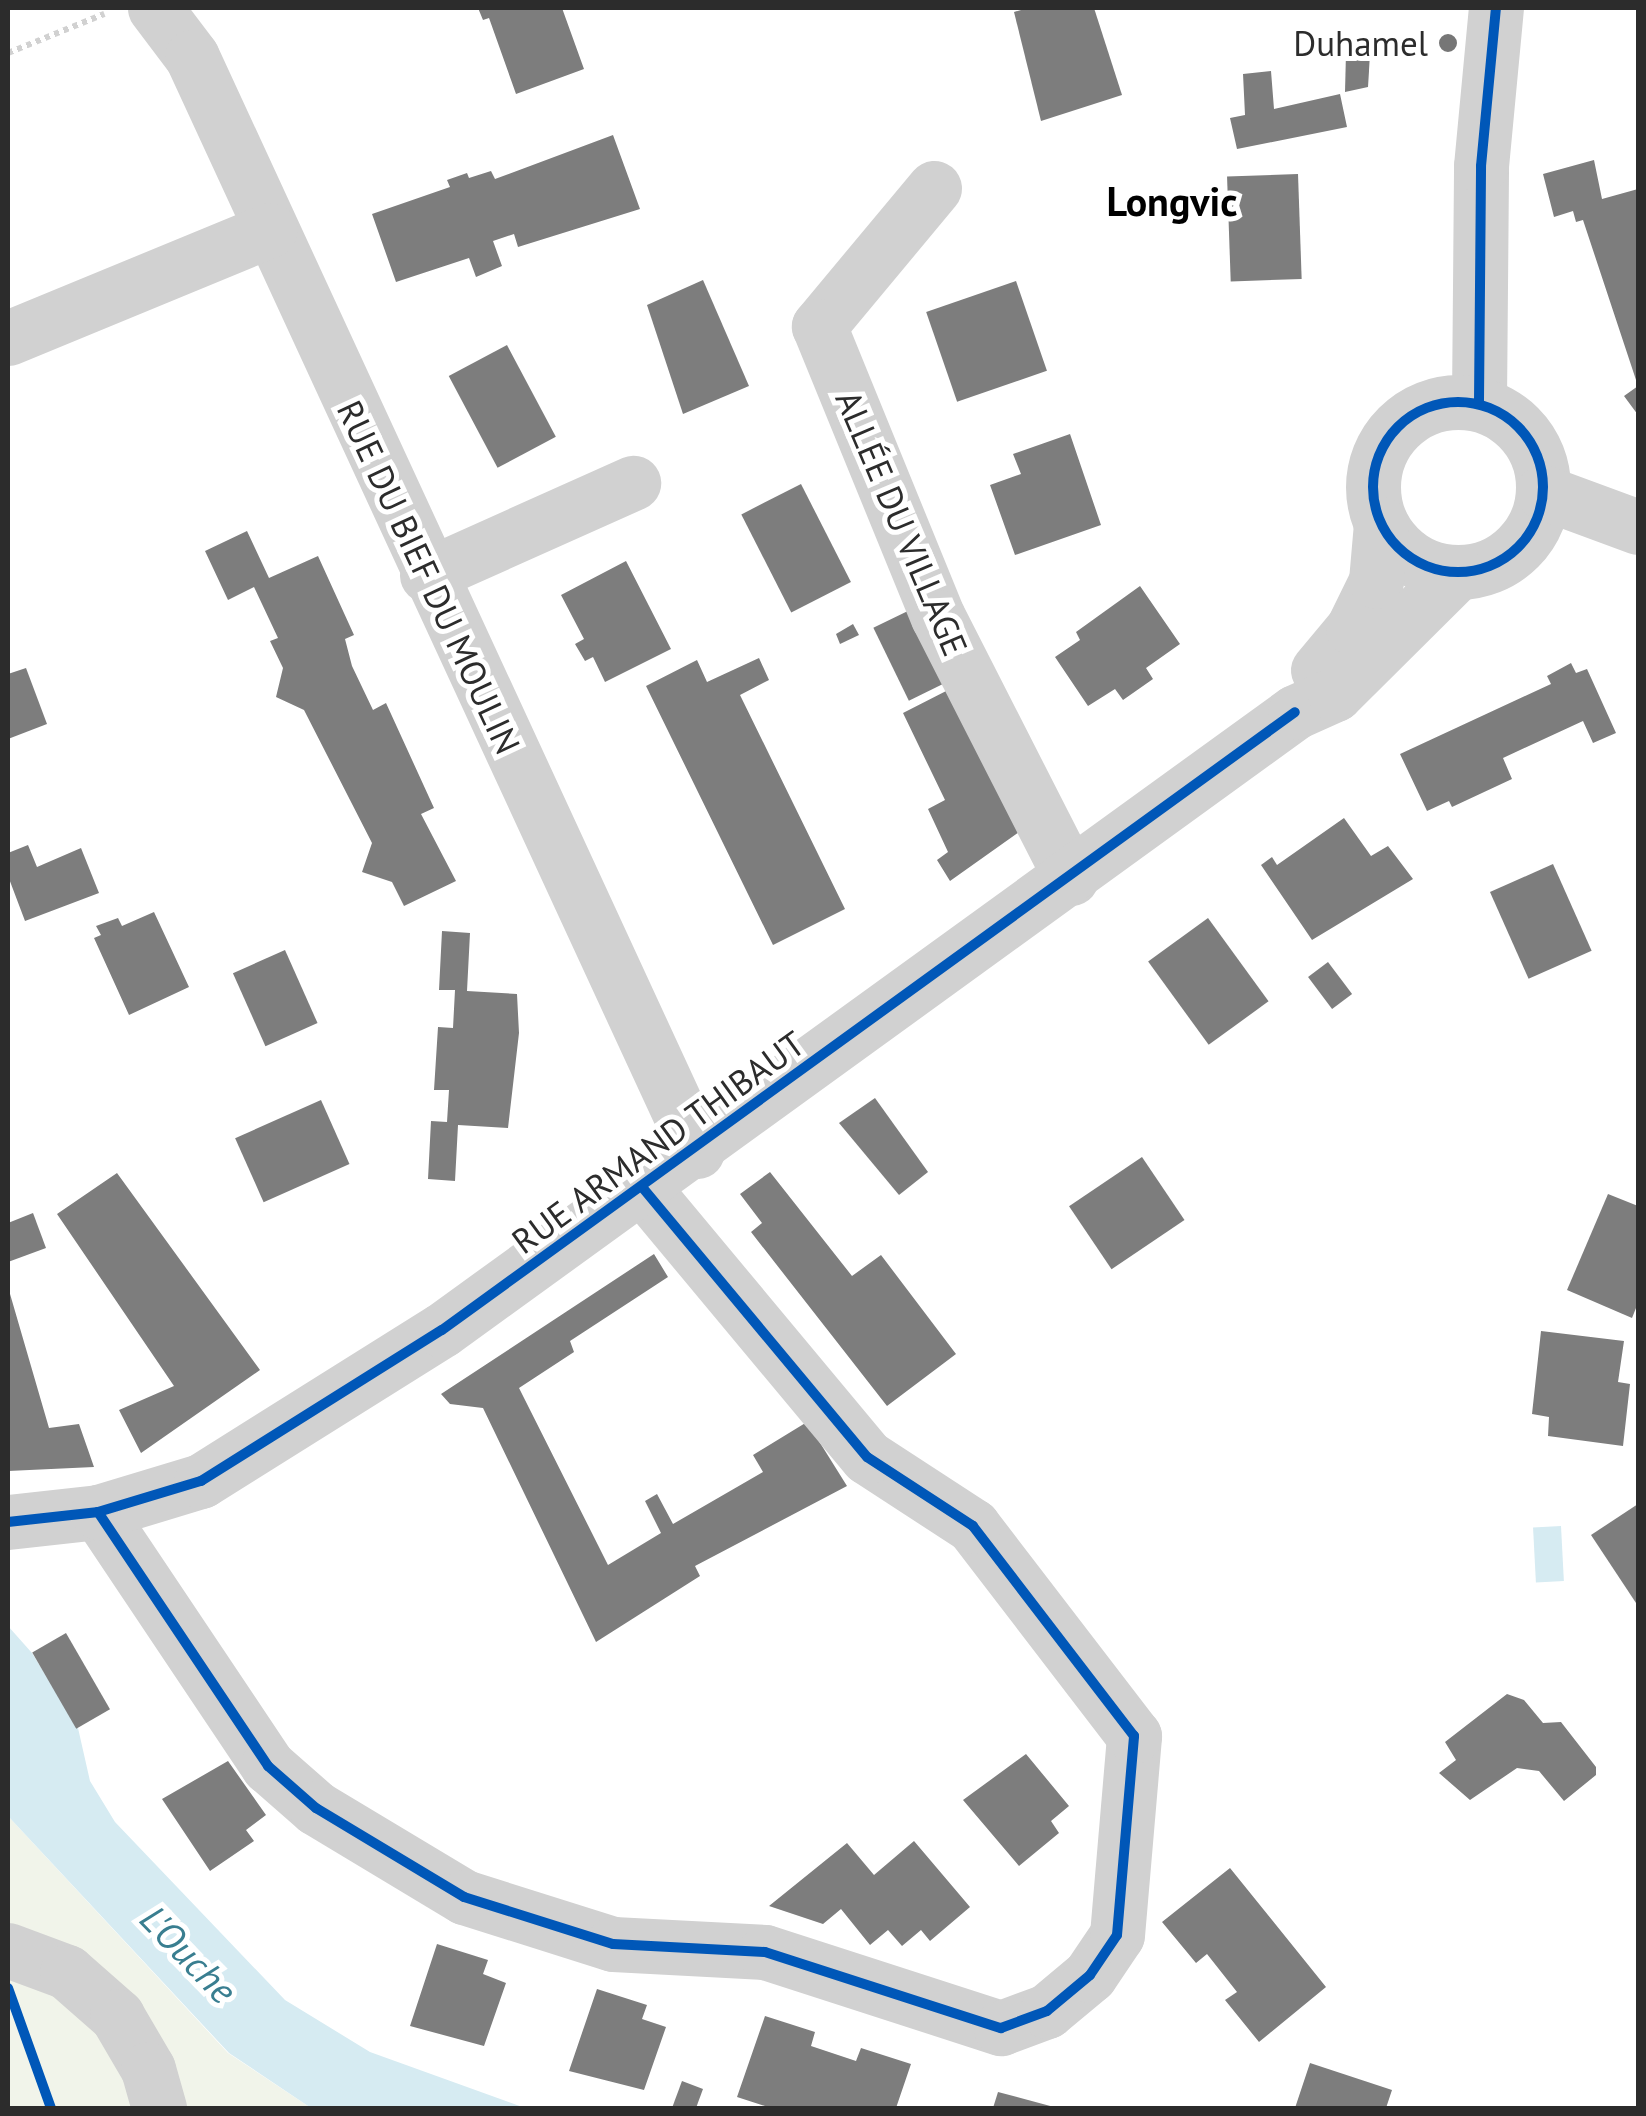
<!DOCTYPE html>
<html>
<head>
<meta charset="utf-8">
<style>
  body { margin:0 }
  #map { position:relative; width:1646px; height:2116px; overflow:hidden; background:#fff; font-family:"PT Sans",sans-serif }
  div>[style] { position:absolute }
  .green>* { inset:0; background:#f1f4ea }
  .water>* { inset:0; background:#d6ebf2; transform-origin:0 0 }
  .building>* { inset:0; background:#7d7d7d; transform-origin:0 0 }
  .path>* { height:6px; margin-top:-3px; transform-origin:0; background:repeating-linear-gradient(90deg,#d1d1d1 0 5px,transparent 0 10px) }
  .minor>* { height:55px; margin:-27.5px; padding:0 27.5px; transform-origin:27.5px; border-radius:27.5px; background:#d1d1d1 }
  .minor>.ring { margin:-27.5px; padding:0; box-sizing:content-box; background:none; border:55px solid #d1d1d1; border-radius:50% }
  .cycleway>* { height:10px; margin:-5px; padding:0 5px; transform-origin:5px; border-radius:5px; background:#0057b8 }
  .cycleway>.ring { margin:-5px; padding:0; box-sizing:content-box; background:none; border:10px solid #0057b8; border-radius:50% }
  .dots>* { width:28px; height:28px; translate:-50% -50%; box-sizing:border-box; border:5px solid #fff; border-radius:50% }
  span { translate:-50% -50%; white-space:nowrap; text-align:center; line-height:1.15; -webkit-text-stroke:10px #fff; paint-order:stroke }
  .poi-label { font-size:35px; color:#2c2c2c }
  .right { translate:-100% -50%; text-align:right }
  .street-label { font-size:35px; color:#2c2c2c }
  .water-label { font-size:38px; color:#397e90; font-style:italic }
  .quarter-label { font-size:40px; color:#000; font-weight:700 }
  .frame { position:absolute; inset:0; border:10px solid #2c2c2c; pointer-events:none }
</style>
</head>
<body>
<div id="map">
  <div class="green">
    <div style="clip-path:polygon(8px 1816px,228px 2053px,311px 2108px,8px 2108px)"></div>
  </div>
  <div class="water">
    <div style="left:1561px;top:1526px;width:55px;height:28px;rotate:87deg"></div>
    <div style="clip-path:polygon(8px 1626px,32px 1653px,78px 1728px,90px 1781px,115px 1822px,285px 2000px,370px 2052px,525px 2108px,311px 2108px,229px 2053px,8px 1816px)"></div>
  </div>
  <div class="building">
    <div style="clip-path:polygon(478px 8px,562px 8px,584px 69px,516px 94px,489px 18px,483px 20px)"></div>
    <div style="clip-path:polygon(1028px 8px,1094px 8px,1122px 95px,1041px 121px,1014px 12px)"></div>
    <div style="clip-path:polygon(1346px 53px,1370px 54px,1368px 87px,1345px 92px)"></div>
    <div style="clip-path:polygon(1271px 71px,1274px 109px,1340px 94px,1347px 127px,1237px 149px,1230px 118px,1245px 115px,1243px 74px)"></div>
    <div style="clip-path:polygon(613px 135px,640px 209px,518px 247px,514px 234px,493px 241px,502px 266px,476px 277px,469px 258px,396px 282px,372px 214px,450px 187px,447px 180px,467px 173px,469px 178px,491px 171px,495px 179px)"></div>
    <div style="clip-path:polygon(1594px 160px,1602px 199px,1638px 189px,1638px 415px,1624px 396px,1638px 386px,1583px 220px,1576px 222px,1573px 211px,1554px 217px,1543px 174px)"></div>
    <div style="left:1298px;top:174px;width:105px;height:71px;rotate:88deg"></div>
    <div style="clip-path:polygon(703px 280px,749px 386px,683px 414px,647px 305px)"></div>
    <div style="left:1016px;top:281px;width:95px;height:95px;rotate:71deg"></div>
    <div style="left:507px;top:345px;width:104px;height:66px;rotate:62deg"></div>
    <div style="clip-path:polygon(1070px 434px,1101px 525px,1015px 555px,990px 485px,1021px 474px,1013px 454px)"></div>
    <div style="left:801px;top:484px;width:110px;height:67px;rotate:63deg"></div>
    <div style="clip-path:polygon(247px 531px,269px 578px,318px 556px,354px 635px,345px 639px,352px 666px,373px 710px,386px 703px,434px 808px,421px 814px,456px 881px,404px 906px,392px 882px,362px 872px,372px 843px,304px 710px,276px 697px,283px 668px,270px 641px,278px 638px,254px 587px,228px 600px,205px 551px)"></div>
    <div style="clip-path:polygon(626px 561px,671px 649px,605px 682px,593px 657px,585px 661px,575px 644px,584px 639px,561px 595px)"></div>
    <div style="clip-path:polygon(1140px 586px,1180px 644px,1146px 668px,1153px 679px,1123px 700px,1115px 689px,1088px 706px,1055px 657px,1080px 640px,1076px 632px)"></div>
    <div style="left:912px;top:609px;width:81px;height:43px;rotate:64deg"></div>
    <div style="clip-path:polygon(853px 624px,859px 635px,840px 644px,836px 634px)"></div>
    <div style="clip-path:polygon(759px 658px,769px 680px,740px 695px,845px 909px,773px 945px,646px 686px,697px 660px,707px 682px)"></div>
    <div style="clip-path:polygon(1571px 663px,1576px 673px,1587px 669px,1616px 733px,1593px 743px,1583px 721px,1503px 758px,1512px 779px,1452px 807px,1449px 801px,1427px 811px,1400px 754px,1551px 684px,1547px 676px)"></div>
    <div style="clip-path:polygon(26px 668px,47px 724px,8px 739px,8px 674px)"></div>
    <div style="clip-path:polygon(952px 688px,1022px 830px,950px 881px,937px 860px,948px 852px,928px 809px,945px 800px,903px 713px)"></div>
    <div style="clip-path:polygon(1344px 818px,1371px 856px,1388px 846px,1413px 879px,1312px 940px,1261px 865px,1272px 857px,1277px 865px)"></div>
    <div style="clip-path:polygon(28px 845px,37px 867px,81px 848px,99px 893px,25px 921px,8px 876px,8px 853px)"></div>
    <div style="left:1553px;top:864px;width:95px;height:69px;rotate:66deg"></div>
    <div style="clip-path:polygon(154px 912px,189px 987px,129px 1015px,94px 938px,101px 935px,96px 926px,118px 918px,122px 926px)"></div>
    <div style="left:1208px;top:918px;width:103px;height:74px;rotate:54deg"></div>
    <div style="clip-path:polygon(442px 931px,470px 933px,467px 991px,517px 994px,519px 1033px,508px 1128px,458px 1125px,455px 1181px,428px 1179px,431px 1121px,447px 1122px,449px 1090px,434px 1090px,438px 1027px,453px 1028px,455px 990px,439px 990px)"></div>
    <div style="left:285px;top:950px;width:80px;height:57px;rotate:66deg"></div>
    <div style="left:1328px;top:962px;width:40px;height:25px;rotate:53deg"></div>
    <div style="clip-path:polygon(875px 1098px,928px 1172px,899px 1195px,839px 1123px)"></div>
    <div style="left:321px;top:1100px;width:70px;height:94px;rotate:66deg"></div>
    <div style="left:1142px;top:1157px;width:76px;height:88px;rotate:56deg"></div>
    <div style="clip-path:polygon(770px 1172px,852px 1276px,881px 1255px,956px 1354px,887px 1406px,751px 1232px,762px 1223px,740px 1194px)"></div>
    <div style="clip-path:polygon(117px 1173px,260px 1370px,141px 1453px,119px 1410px,174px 1386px,57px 1214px)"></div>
    <div style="clip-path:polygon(1608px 1194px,1638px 1206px,1638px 1303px,1632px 1318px,1567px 1290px)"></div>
    <div style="clip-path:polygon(33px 1213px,46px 1248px,8px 1262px,8px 1223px)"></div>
    <div style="clip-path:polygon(654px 1254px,668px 1277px,570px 1341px,574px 1352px,519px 1388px,608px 1565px,661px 1533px,645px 1501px,657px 1494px,673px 1524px,763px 1472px,753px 1455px,807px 1422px,847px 1486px,695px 1566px,700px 1576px,596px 1642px,483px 1408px,450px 1404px,441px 1394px)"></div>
    <div style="clip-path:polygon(8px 1287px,49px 1428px,79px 1424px,94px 1467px,8px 1471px)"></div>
    <div style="clip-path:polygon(1541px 1331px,1624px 1341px,1618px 1382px,1630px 1384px,1623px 1446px,1548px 1436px,1549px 1417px,1532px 1414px)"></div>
    <div style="clip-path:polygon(1638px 1504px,1638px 1606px,1591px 1535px)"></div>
    <div style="left:66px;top:1633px;width:88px;height:39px;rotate:60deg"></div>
    <div style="clip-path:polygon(1507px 1694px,1524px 1700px,1543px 1723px,1561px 1722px,1596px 1767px,1596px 1775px,1564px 1801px,1539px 1771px,1517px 1768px,1470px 1800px,1439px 1773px,1456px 1760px,1445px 1742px)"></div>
    <div style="clip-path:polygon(1026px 1754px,1069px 1806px,1051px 1821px,1059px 1833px,1019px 1866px,963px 1800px)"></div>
    <div style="clip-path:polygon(228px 1761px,266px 1815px,246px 1830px,254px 1841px,210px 1871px,162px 1799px)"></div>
    <div style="clip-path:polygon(914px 1841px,970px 1907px,930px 1941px,921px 1930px,902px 1946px,888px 1930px,870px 1945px,841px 1909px,823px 1924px,769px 1906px,847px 1843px,874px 1875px)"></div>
    <div style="clip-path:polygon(1230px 1868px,1326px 1987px,1259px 2042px,1225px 2000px,1237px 1992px,1207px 1954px,1196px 1963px,1162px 1922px)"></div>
    <div style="clip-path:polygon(437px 1944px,488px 1960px,483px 1974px,506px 1983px,484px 2046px,410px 2026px)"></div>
    <div style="clip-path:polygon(597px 1989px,647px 2005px,642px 2019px,666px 2027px,644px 2090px,569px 2071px)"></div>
    <div style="clip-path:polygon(765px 2016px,815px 2032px,811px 2046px,856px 2061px,861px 2048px,911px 2064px,896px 2108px,771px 2108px,737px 2097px)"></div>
    <div style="clip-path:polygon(1310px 2063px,1392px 2090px,1386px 2108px,1295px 2108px)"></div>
    <div style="clip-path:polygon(682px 2081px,703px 2089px,696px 2108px,672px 2108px)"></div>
    <div style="clip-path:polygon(998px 2092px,1054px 2107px,1053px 2108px,993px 2108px)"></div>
  </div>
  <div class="path">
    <div style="left:8px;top:53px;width:104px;rotate:-22.1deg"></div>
  </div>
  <div class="minor">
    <div style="left:155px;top:8px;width:61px;rotate:52.9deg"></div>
    <div style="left:192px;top:57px;width:1205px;rotate:65.22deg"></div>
    <div style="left:934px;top:188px;width:180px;rotate:129.8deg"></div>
    <div style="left:819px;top:326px;width:314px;rotate:67.8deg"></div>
    <div style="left:938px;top:617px;width:293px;rotate:63deg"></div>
    <div style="left:8px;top:338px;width:283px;rotate:-22.4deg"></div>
    <div style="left:1479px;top:401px;width:235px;rotate:-89.5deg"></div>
    <div style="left:1481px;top:166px;width:159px;rotate:-84.6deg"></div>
    <div class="ring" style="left:1373px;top:402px;width:115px;height:115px"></div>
    <div style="left:1543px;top:492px;width:101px;rotate:20.2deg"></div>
    <div style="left:427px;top:575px;width:226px;rotate:-24.1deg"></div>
    <div style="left:1318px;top:670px;width:55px;rotate:-50.2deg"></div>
    <div style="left:1353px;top:628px;width:52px;rotate:-63.9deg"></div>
    <div style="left:1376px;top:581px;width:57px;rotate:-85deg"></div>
    <div style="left:98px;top:1512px;width:306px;rotate:56.2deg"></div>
    <div style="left:268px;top:1766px;width:64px;rotate:41.2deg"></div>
    <div style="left:316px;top:1808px;width:173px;rotate:31deg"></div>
    <div style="left:464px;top:1897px;width:156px;rotate:17.5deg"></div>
    <div style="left:613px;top:1944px;width:152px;rotate:3deg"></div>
    <div style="left:765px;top:1952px;width:248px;rotate:17.9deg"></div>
    <div style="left:1001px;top:2028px;width:49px;rotate:-20.3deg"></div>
    <div style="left:1047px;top:2011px;width:56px;rotate:-39.9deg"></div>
    <div style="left:1090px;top:1975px;width:48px;rotate:-56deg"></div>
    <div style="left:1117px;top:1935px;width:200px;rotate:-85.1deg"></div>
    <div style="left:1134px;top:1736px;width:265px;rotate:-127.5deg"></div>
    <div style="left:973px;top:1526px;width:126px;rotate:-146.9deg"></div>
    <div style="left:867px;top:1457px;width:349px;rotate:-129.8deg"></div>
    <div style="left:8px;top:1522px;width:91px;rotate:-6.3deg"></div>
    <div style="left:98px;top:1512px;width:108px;rotate:-16.8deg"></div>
    <div style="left:201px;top:1481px;width:284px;rotate:-32.1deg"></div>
    <div style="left:442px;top:1330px;width:1053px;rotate:-35.92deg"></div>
    <div style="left:1295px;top:712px;width:44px;rotate:-24.2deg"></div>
    <div style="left:1335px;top:694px;width:172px;rotate:-44.8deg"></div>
    <div style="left:8px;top:1950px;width:63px;rotate:20.4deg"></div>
    <div style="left:67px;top:1972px;width:67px;rotate:41.3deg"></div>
    <div style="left:117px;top:2016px;width:61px;rotate:59.7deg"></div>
    <div style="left:148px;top:2069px;width:41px;rotate:74.2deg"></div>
  </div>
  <div class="cycleway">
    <div style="left:1479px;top:401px;width:235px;rotate:-89.5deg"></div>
    <div style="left:1481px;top:166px;width:159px;rotate:-84.6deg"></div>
    <div class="ring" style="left:1373px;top:402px;width:160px;height:160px"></div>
    <div style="left:98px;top:1512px;width:306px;rotate:56.2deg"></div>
    <div style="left:268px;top:1766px;width:64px;rotate:41.2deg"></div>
    <div style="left:316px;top:1808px;width:173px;rotate:31deg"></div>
    <div style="left:464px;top:1897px;width:156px;rotate:17.5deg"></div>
    <div style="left:613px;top:1944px;width:152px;rotate:3deg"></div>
    <div style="left:765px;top:1952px;width:248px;rotate:17.9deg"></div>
    <div style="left:1001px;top:2028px;width:49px;rotate:-20.3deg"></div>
    <div style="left:1047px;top:2011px;width:56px;rotate:-39.9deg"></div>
    <div style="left:1090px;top:1975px;width:48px;rotate:-56deg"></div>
    <div style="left:1117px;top:1935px;width:200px;rotate:-85.1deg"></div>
    <div style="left:1134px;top:1736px;width:265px;rotate:-127.5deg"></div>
    <div style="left:973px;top:1526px;width:126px;rotate:-146.9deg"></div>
    <div style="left:867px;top:1457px;width:349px;rotate:-129.8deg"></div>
    <div style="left:8px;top:1522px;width:91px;rotate:-6.3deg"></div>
    <div style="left:98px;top:1512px;width:108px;rotate:-16.8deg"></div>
    <div style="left:201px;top:1481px;width:284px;rotate:-32.1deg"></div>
    <div style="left:442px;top:1330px;width:1053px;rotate:-35.92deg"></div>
    <div style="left:8px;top:1988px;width:127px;rotate:70.3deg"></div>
  </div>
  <div class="dots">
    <div style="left:1448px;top:43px;background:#767676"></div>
  </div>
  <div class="poi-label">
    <span class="right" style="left:1428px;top:43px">Duhamel</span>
  </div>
  <div class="street-label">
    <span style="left:902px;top:523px;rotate:67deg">ALLÉE DU VILLAGE</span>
    <span style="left:429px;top:577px;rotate:65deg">RUE DU BIEF DU MOULIN</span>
    <span style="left:658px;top:1142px;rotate:-36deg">RUE ARMAND THIBAUT</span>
  </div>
  <div class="water-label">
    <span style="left:189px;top:1954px;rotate:46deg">L'Ouche</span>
  </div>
  <div class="quarter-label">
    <span style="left:1172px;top:201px">Longvic</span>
  </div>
  <div class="frame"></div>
</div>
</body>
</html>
